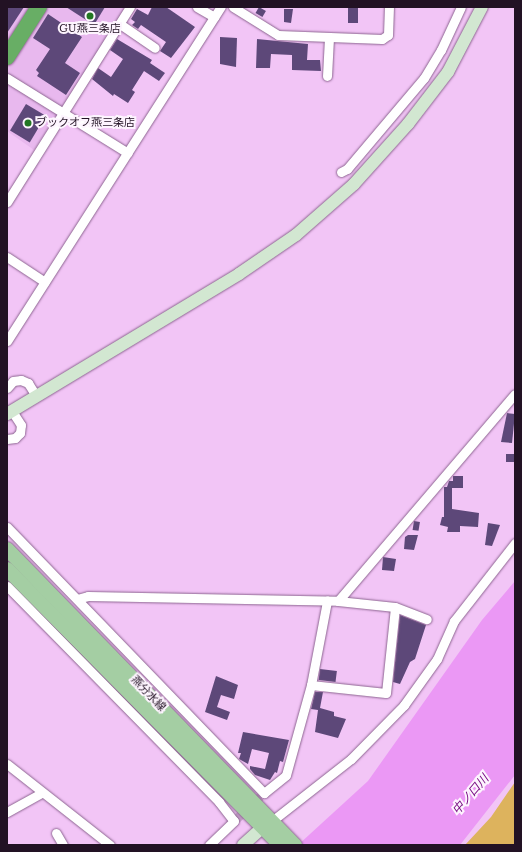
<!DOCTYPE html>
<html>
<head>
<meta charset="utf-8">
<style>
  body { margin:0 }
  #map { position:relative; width:522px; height:852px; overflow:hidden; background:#f2c5f6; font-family:"Roboto Serif","Noto Sans JP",serif }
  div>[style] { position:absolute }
  .built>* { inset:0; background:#e8b8ee }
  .green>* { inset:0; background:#ddb35d }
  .water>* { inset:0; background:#eb98f5 }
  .building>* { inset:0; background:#5d4879; transform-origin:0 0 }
  .street-tunnel>* { height:9px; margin-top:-4.5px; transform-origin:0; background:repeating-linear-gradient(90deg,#c8a1cc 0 9px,transparent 0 13.5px) }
  .roads { filter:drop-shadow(0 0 1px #8d6591) drop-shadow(0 0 1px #8d6591) }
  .street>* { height:9px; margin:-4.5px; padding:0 4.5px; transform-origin:4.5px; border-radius:4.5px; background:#fff }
  .secondary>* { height:12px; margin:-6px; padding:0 6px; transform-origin:6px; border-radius:6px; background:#d2e7d1 }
  .primary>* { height:14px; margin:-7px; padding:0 7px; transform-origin:7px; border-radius:7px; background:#a4cea3 }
  .highway>* { height:16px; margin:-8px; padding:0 8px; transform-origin:8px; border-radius:8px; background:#68ae65 }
  .dots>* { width:11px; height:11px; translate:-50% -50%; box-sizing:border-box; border:2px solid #fdf4fe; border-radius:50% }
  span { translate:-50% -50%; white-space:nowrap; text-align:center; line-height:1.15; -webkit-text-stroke:4px #fdf4fe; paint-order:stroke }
  .poi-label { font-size:11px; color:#221224 }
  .left { translate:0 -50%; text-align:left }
  .street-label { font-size:11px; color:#221224 }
  .water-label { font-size:12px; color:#73077f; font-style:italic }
  .frame { position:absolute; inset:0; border:8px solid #221224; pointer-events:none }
</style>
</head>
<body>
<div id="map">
  <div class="built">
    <div style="clip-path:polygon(7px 7px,127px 7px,34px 150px,7px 131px)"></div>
  </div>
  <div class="green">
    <div style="clip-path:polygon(515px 782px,515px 845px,465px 845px,491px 817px)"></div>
  </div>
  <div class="water">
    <div style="clip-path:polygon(515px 581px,515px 775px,460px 845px,298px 845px,368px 781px,482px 620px)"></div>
  </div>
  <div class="building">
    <div style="clip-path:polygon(7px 7px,24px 7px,7px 33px)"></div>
    <div style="clip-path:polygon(66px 7px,105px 7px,94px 25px)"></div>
    <div style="clip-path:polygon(152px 7px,166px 7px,195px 27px,171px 58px,160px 51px,166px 42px,141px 25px,138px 29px,132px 25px,135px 22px,131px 19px,137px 9px,148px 15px)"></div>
    <div style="left:259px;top:7px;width:8px;height:7px;rotate:30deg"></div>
    <div style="left:348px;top:7px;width:10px;height:16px"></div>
    <div style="clip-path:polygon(284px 9px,293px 9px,291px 23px,284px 22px)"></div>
    <div style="clip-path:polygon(48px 14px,82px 37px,65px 63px,80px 73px,66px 95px,37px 76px,39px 73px,36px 70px,50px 49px,33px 38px)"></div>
    <div style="clip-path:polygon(220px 37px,237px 38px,236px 67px,220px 64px)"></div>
    <div style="clip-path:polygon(117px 39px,152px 60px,150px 63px,165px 73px,159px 81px,144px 71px,132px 90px,135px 92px,128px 103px,114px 94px,113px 96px,92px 79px,98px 68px,111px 77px,123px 59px,110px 50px)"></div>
    <div style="clip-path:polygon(257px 39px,308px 44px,307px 60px,320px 60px,321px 71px,292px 70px,292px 55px,271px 54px,270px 68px,256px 68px)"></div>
    <div style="left:26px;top:104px;width:23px;height:31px;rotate:31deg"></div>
    <div style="clip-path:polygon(507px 413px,515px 414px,512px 443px,501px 442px)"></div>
    <div style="left:506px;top:454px;width:9px;height:8px"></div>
    <div style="clip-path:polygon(453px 476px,463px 476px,463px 488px,452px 488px,452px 509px,479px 513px,478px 527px,460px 526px,460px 532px,447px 532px,448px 527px,440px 525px,442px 517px,444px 517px,444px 487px,447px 487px,449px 481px,453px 481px)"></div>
    <div style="left:414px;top:521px;width:6px;height:9px;rotate:9deg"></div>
    <div style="clip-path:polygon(488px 523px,500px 525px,492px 546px,485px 545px)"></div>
    <div style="clip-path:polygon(408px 535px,418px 535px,414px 550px,404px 549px,405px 537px)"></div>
    <div style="clip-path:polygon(383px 557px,396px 559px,394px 571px,382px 570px)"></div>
    <div style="clip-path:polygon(400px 615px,426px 625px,415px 659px,410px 662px,400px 684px,393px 682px)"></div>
    <div style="left:320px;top:669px;width:17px;height:11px;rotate:7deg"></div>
    <div style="clip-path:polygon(216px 676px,238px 685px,234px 699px,221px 695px,217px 707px,230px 712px,227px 720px,205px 712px)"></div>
    <div style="clip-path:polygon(315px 692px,323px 692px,320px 708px,334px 712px,334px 716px,346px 719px,338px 738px,315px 732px,318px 710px,311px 709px)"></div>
    <div style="clip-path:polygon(243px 732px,289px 740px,283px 762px,280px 761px,277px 773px,275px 772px,270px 780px,255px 775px,250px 769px,250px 766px,265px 769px,269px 753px,252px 749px,248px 764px,239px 759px,241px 753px,238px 753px)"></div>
  </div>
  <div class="street-tunnel">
    <div style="left:234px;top:821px;width:41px;rotate:-43deg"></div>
  </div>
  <div class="roads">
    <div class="street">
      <div style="left:197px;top:7px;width:20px;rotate:30deg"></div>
      <div style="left:233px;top:7px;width:53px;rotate:31.9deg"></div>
      <div style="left:278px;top:35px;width:104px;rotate:2.2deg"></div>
      <div style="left:382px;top:39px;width:7px;rotate:-34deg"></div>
      <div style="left:388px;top:35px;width:28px;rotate:-88deg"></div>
      <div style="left:120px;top:24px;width:42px;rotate:34.4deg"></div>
      <div style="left:327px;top:76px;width:39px;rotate:-87deg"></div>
      <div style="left:7px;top:78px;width:142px;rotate:31.8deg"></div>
      <div style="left:341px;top:172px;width:7px;rotate:-27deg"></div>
      <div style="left:347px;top:169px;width:119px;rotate:-49.8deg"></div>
      <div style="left:424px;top:78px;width:33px;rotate:-59deg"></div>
      <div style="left:441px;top:50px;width:47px;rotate:-65.1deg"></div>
      <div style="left:7px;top:202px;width:231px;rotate:-57.8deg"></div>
      <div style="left:7px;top:257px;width:45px;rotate:33.3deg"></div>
      <div style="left:7px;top:341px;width:397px;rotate:-57.4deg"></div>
      <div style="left:7px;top:388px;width:9px;rotate:-49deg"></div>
      <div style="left:13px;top:381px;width:8px;rotate:-7deg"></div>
      <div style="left:21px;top:380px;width:8px;rotate:23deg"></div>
      <div style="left:28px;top:383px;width:15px;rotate:58deg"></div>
      <div style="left:7px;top:439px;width:8px;rotate:-7deg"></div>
      <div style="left:15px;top:438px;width:7px;rotate:-45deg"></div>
      <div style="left:20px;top:433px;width:8px;rotate:-83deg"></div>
      <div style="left:21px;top:425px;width:17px;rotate:-123deg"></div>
      <div style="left:7px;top:527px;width:370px;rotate:46deg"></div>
      <div style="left:264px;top:793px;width:28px;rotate:-39deg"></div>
      <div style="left:286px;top:775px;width:93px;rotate:-74.5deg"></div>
      <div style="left:311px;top:685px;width:86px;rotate:-79.2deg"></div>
      <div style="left:7px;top:586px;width:303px;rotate:45.5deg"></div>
      <div style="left:219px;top:802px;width:24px;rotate:52deg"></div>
      <div style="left:234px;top:821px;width:35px;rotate:136deg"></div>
      <div style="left:77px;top:599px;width:11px;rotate:-15deg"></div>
      <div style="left:88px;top:596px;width:250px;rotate:1.1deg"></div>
      <div style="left:338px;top:601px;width:57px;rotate:6deg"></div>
      <div style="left:395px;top:607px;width:34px;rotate:21deg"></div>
      <div style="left:338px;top:601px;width:272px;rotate:-49.5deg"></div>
      <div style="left:311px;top:685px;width:75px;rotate:6.1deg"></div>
      <div style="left:386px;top:693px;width:86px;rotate:-84deg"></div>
      <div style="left:7px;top:764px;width:131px;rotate:38.2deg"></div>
      <div style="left:7px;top:812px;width:39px;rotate:-29deg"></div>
      <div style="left:268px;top:824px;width:105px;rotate:-38.1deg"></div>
      <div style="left:351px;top:759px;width:76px;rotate:-45.5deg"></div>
      <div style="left:404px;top:705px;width:57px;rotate:-54.3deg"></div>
      <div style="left:437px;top:659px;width:42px;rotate:-65.9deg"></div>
      <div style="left:454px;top:621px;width:99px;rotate:-52deg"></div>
      <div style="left:56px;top:833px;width:14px;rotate:60deg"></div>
    </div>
    <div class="secondary">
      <div style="left:7px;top:414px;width:271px;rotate:-31.1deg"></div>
      <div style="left:239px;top:274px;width:69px;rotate:-34.4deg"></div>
      <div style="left:296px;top:235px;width:77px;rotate:-41.3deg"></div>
      <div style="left:354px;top:184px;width:81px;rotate:-48deg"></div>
      <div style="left:408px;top:124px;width:66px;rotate:-52.4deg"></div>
      <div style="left:448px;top:72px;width:73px;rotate:-62.4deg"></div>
      <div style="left:243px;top:845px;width:25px;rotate:-42deg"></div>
    </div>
    <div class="primary">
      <div style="left:7px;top:549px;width:413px;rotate:45.8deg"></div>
      <div style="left:7px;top:569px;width:388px;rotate:45.3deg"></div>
    </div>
    <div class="highway">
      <div style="left:7px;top:57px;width:59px;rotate:-57.4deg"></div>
    </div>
  </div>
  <div class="dots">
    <div style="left:90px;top:16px;background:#237723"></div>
    <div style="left:28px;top:123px;background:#237723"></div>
  </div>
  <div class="poi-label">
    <span style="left:90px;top:29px">GU燕三条店</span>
    <span class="left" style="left:36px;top:123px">ブックオフ燕三条店</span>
  </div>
  <div class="street-label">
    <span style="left:148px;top:694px;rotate:46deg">燕分水線</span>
  </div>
  <div class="water-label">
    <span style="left:471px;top:795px;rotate:-49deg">中ノ口川</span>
  </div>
  <div class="frame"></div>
</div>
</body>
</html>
